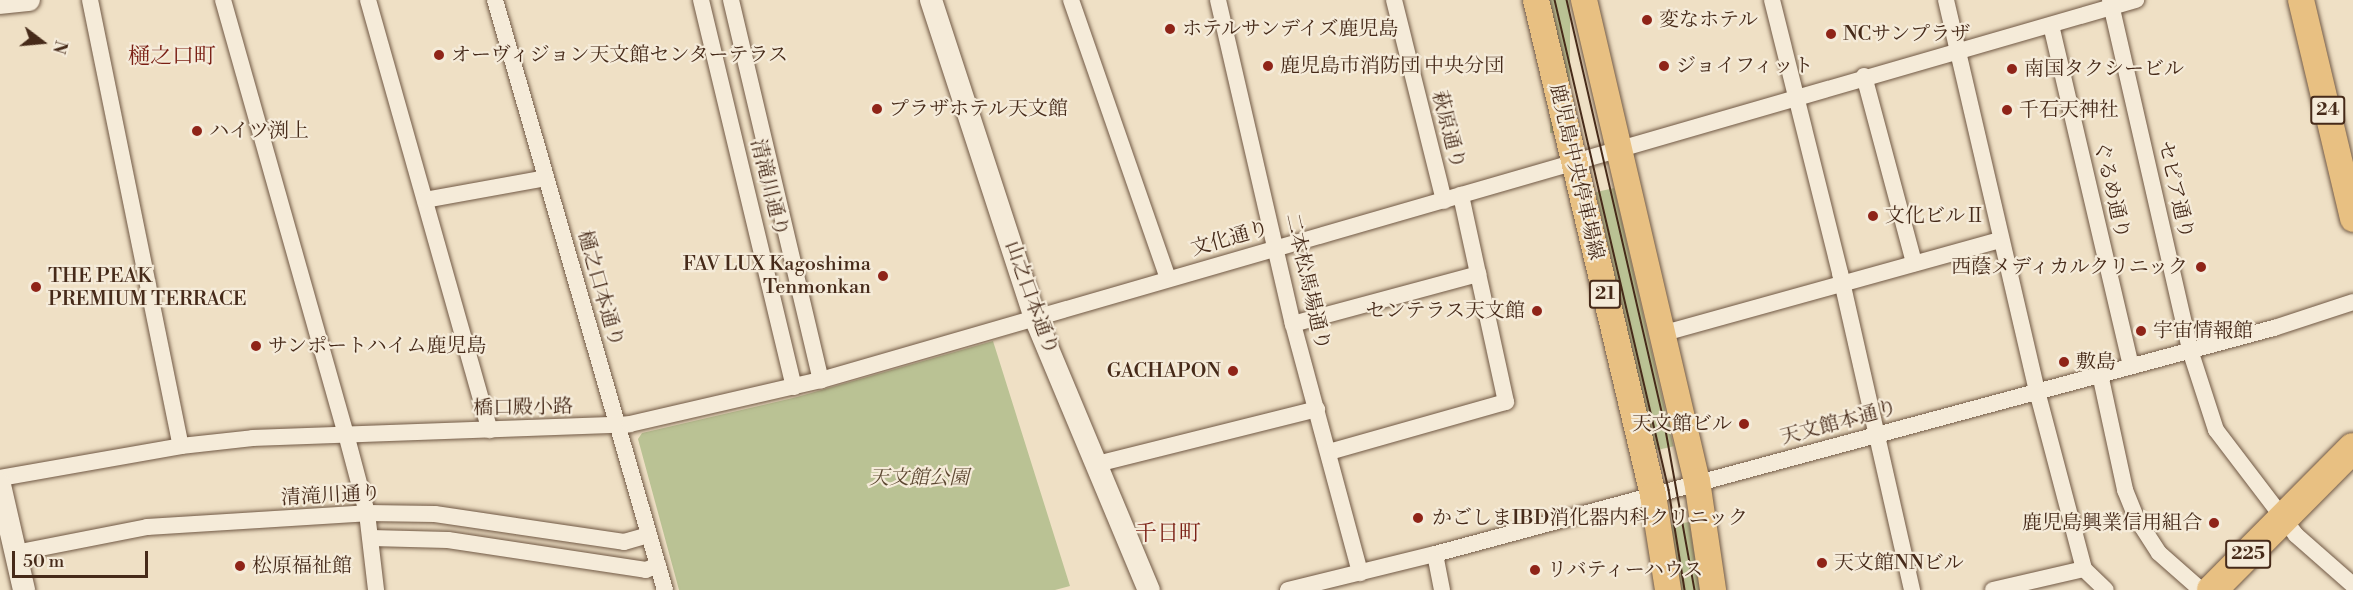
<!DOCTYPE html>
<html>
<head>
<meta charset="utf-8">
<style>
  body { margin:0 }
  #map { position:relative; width:2353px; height:590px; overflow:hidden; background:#efe0c5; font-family:"Libre Bodoni","Noto Serif JP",serif }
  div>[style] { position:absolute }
  .green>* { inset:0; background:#bac294; transform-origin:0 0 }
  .roads { filter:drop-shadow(0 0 2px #705844) drop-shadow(0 0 2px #705844) }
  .street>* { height:16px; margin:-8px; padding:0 8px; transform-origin:8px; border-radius:8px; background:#f5ebd9 }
  .secondary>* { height:22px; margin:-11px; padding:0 11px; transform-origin:11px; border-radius:11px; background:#f5ebd9 }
  .primary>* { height:26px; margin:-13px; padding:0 13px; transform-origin:13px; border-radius:13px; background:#e8c082 }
  .highway>* { height:30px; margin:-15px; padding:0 15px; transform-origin:15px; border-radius:15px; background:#e8c082 }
  .tram>* { height:1.5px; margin:-0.75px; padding:0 0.75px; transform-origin:0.75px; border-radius:0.75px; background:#462a19 }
  .dots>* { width:16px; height:16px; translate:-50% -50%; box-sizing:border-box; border:3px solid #f5ebd9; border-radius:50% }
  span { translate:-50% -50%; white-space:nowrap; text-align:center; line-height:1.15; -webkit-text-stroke:4.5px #f5ebd9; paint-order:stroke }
  .shield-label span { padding:2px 4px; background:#f5ebd9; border:2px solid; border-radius:4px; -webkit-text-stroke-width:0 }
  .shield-label { font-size:18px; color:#462a19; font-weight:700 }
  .poi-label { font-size:20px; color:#462a19 }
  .left { translate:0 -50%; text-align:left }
  .right { translate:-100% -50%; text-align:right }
  .street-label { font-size:20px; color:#462a19 }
  .park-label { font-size:20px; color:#5d4832; font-style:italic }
  .quarter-label { font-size:22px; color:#7a1f14 }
  .north { position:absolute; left:12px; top:12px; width:60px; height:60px; -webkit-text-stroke:4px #f5ebd9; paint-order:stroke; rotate:106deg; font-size:16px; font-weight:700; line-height:24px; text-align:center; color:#462a19 }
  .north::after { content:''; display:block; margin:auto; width:21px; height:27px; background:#462a19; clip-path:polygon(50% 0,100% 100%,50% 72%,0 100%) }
  .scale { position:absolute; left:12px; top:551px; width:136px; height:27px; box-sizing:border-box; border:3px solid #462a19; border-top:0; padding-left:8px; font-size:18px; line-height:21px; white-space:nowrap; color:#462a19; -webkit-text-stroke:4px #f5ebd9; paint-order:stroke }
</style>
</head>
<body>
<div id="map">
  <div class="green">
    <div style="left:1550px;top:0;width:20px;height:133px"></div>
    <div style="left:1614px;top:188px;width:265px;height:19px;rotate:77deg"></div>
    <div style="clip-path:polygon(993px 341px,1070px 586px,1055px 590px,679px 590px,638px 439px,642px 433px,797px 397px)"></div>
    <div style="left:1689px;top:522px;width:69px;height:19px;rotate:81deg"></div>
  </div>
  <div class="roads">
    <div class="street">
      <div style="left:90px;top:0;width:455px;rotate:78.5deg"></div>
      <div style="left:223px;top:0;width:451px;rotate:74.2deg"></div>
      <div style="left:346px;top:434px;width:82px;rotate:75.1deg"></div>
      <div style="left:367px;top:513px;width:78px;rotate:83.3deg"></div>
      <div style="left:368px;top:0;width:447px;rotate:74.2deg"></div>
      <div style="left:495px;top:0;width:614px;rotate:73.93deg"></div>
      <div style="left:701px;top:0;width:398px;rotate:76.5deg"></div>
      <div style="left:731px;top:0;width:391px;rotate:76.7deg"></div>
      <div style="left:1071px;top:0;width:294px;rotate:70.8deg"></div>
      <div style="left:1218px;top:0;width:333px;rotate:77deg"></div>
      <div style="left:1293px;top:324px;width:258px;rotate:74.9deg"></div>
      <div style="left:1394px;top:0;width:207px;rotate:76deg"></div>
      <div style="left:1772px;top:0;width:281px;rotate:76deg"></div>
      <div style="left:1840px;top:273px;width:325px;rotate:77.2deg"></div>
      <div style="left:1946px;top:0;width:401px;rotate:76.9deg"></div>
      <div style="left:2037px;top:391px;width:184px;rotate:75.2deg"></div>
      <div style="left:2084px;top:569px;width:30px;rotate:44deg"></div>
      <div style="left:2110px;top:0;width:359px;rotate:77.1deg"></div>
      <div style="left:2190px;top:350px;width:84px;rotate:72deg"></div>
      <div style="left:2216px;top:430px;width:132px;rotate:52.7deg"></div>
      <div style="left:2296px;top:535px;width:76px;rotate:41.3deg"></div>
      <div style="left:2051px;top:25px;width:349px;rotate:76.8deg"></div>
      <div style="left:1864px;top:76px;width:194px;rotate:75deg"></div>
      <div style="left:425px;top:200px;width:123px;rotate:-10.3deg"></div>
      <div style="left:1293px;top:324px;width:192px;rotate:-15.1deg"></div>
      <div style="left:1661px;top:334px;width:353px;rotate:-15.5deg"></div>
      <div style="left:2100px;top:374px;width:119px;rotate:77.8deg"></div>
      <div style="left:2125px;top:490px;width:31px;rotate:68deg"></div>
      <div style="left:2137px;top:519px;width:40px;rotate:57.1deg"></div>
      <div style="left:2159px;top:553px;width:56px;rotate:41.4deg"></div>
      <div style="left:1329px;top:452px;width:184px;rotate:-15.8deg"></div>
      <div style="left:1506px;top:402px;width:212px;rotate:-102.3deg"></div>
      <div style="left:1097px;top:464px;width:227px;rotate:-14deg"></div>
      <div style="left:0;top:478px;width:184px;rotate:-10deg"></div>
      <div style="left:181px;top:446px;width:72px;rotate:-6.3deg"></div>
      <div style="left:253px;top:438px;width:377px;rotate:-2.1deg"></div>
      <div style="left:630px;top:424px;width:196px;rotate:-13deg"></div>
      <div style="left:821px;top:380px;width:1369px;rotate:-16.12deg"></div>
      <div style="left:371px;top:538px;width:77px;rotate:1.5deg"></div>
      <div style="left:448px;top:540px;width:200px;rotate:8.6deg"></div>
      <div style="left:646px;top:570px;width:13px;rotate:-23deg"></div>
      <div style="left:15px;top:553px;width:135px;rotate:-11.1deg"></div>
      <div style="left:147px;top:527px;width:220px;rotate:-3.6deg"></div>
      <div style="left:367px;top:513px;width:68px;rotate:0.8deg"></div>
      <div style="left:435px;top:514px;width:191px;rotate:8.4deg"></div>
      <div style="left:624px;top:542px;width:26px;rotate:-16deg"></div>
      <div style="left:1435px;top:554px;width:37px;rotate:79deg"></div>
      <div style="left:1288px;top:590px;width:151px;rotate:-13.8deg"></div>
      <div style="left:1435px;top:554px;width:869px;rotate:-15.08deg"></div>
      <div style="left:2274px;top:328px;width:83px;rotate:-18.2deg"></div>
      <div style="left:1993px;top:590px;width:93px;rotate:-13deg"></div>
    </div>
    <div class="secondary">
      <div style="left:931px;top:0;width:335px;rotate:71.9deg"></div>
      <div style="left:1035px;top:318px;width:295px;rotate:67.3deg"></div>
      <div style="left:0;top:3px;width:29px;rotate:-6deg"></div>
      <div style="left:0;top:485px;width:108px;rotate:77.1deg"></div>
    </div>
    <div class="primary">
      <div style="left:1536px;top:0;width:509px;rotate:76.7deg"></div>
      <div style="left:1653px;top:495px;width:96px;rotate:81deg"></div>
      <div style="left:1584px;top:0;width:494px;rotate:76.8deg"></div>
      <div style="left:1697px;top:481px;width:110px;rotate:81.6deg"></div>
      <div style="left:2301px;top:0;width:225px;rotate:76.6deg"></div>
    </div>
    <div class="highway">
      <div style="left:2212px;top:590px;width:200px;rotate:-45.2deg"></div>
    </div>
  </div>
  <div class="tram">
    <div style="left:1555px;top:0;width:503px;rotate:76.9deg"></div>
    <div style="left:1669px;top:490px;width:101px;rotate:80.9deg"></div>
    <div style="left:1567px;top:0;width:436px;rotate:77deg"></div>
    <div style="left:1665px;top:425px;width:168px;rotate:79.7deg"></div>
  </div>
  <div class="dots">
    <div style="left:1647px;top:20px;background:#8f2418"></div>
    <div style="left:1170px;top:29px;background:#8f2418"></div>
    <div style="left:1831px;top:34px;background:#8f2418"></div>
    <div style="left:439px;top:55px;background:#8f2418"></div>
    <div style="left:1268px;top:66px;background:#8f2418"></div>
    <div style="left:1664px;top:66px;background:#8f2418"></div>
    <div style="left:2012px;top:69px;background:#8f2418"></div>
    <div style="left:877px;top:109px;background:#8f2418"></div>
    <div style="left:2007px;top:110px;background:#8f2418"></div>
    <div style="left:197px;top:131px;background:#8f2418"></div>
    <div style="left:1873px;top:216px;background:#8f2418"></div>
    <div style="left:2201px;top:267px;background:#8f2418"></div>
    <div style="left:883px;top:276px;background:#8f2418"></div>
    <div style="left:36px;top:287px;background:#8f2418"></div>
    <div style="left:1537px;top:311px;background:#8f2418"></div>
    <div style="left:2141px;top:331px;background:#8f2418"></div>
    <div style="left:256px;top:346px;background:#8f2418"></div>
    <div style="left:2064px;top:362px;background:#8f2418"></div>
    <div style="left:1233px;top:371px;background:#8f2418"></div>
    <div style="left:1744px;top:424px;background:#8f2418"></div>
    <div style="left:1418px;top:518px;background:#8f2418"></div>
    <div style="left:2214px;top:523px;background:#8f2418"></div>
    <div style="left:1822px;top:563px;background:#8f2418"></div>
    <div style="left:240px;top:566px;background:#8f2418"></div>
    <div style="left:1535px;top:570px;background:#8f2418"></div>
  </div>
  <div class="shield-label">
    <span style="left:2328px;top:110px">24</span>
    <span style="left:1605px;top:294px">21</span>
    <span style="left:2248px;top:554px">225</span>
  </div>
  <div class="poi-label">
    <span class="left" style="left:1659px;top:20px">変なホテル</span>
    <span class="left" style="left:1182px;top:29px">ホテルサンデイズ鹿児島</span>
    <span class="left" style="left:1843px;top:34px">NCサンプラザ</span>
    <span class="left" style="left:451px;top:55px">オーヴィジョン天文館センターテラス</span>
    <span class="left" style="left:1280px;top:66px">鹿児島市消防団 中央分団</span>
    <span class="left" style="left:1676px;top:66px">ジョイフィット</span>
    <span class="left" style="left:2024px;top:69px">南国タクシービル</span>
    <span class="left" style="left:889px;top:109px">プラザホテル天文館</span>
    <span class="left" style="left:2019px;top:110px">千石天神社</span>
    <span class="left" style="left:209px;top:131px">ハイツ渕上</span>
    <span class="left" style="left:1885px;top:216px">文化ビルⅡ</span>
    <span class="right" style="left:871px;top:276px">FAV LUX Kagoshima<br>Tenmonkan</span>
    <span class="right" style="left:2188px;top:267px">西蔭メディカルクリニック</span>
    <span class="left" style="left:48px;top:288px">THE PEAK<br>PREMIUM TERRACE</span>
    <span class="right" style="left:1525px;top:311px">センテラス天文館</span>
    <span class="left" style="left:2153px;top:331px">宇宙情報館</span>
    <span class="left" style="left:268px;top:346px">サンポートハイム鹿児島</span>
    <span class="left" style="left:2076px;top:362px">敷島</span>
    <span class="right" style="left:1221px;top:371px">GACHAPON</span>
    <span class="right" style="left:1732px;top:424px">天文館ビル</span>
    <span class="left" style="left:1432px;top:518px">かごしまIBD消化器内科クリニック</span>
    <span class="right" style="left:2202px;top:523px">鹿児島興業信用組合</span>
    <span class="left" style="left:1834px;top:563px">天文館NNビル</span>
    <span class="left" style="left:252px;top:566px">松原福祉館</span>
    <span class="left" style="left:1547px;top:570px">リバティーハウス</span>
  </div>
  <div class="street-label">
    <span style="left:1448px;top:130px;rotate:76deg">萩原通り</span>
    <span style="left:1576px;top:172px;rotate:77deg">鹿児島中央停車場線</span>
    <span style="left:769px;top:188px;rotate:76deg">清滝川通り</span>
    <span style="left:2111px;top:190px;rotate:77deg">ぐるめ通り</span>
    <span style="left:2175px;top:190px;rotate:77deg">セピア通り</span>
    <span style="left:1230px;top:239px;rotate:-16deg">文化通り</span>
    <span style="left:1307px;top:282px;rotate:77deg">二本松馬場通り</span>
    <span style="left:600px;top:289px;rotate:74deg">樋之口本通り</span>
    <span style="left:1031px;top:298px;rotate:70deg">山之口本通り</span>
    <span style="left:523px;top:408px;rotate:-1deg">橋口殿小路</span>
    <span style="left:1839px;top:423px;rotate:-15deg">天文館本通り</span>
    <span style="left:331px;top:496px;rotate:-3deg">清滝川通り</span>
  </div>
  <div class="park-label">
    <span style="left:919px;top:478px">天文館公園</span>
  </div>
  <div class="quarter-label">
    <span style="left:172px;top:57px">樋之口町</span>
    <span style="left:1168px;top:534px">千日町</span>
  </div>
  <div class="north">N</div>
  <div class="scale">50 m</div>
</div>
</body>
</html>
